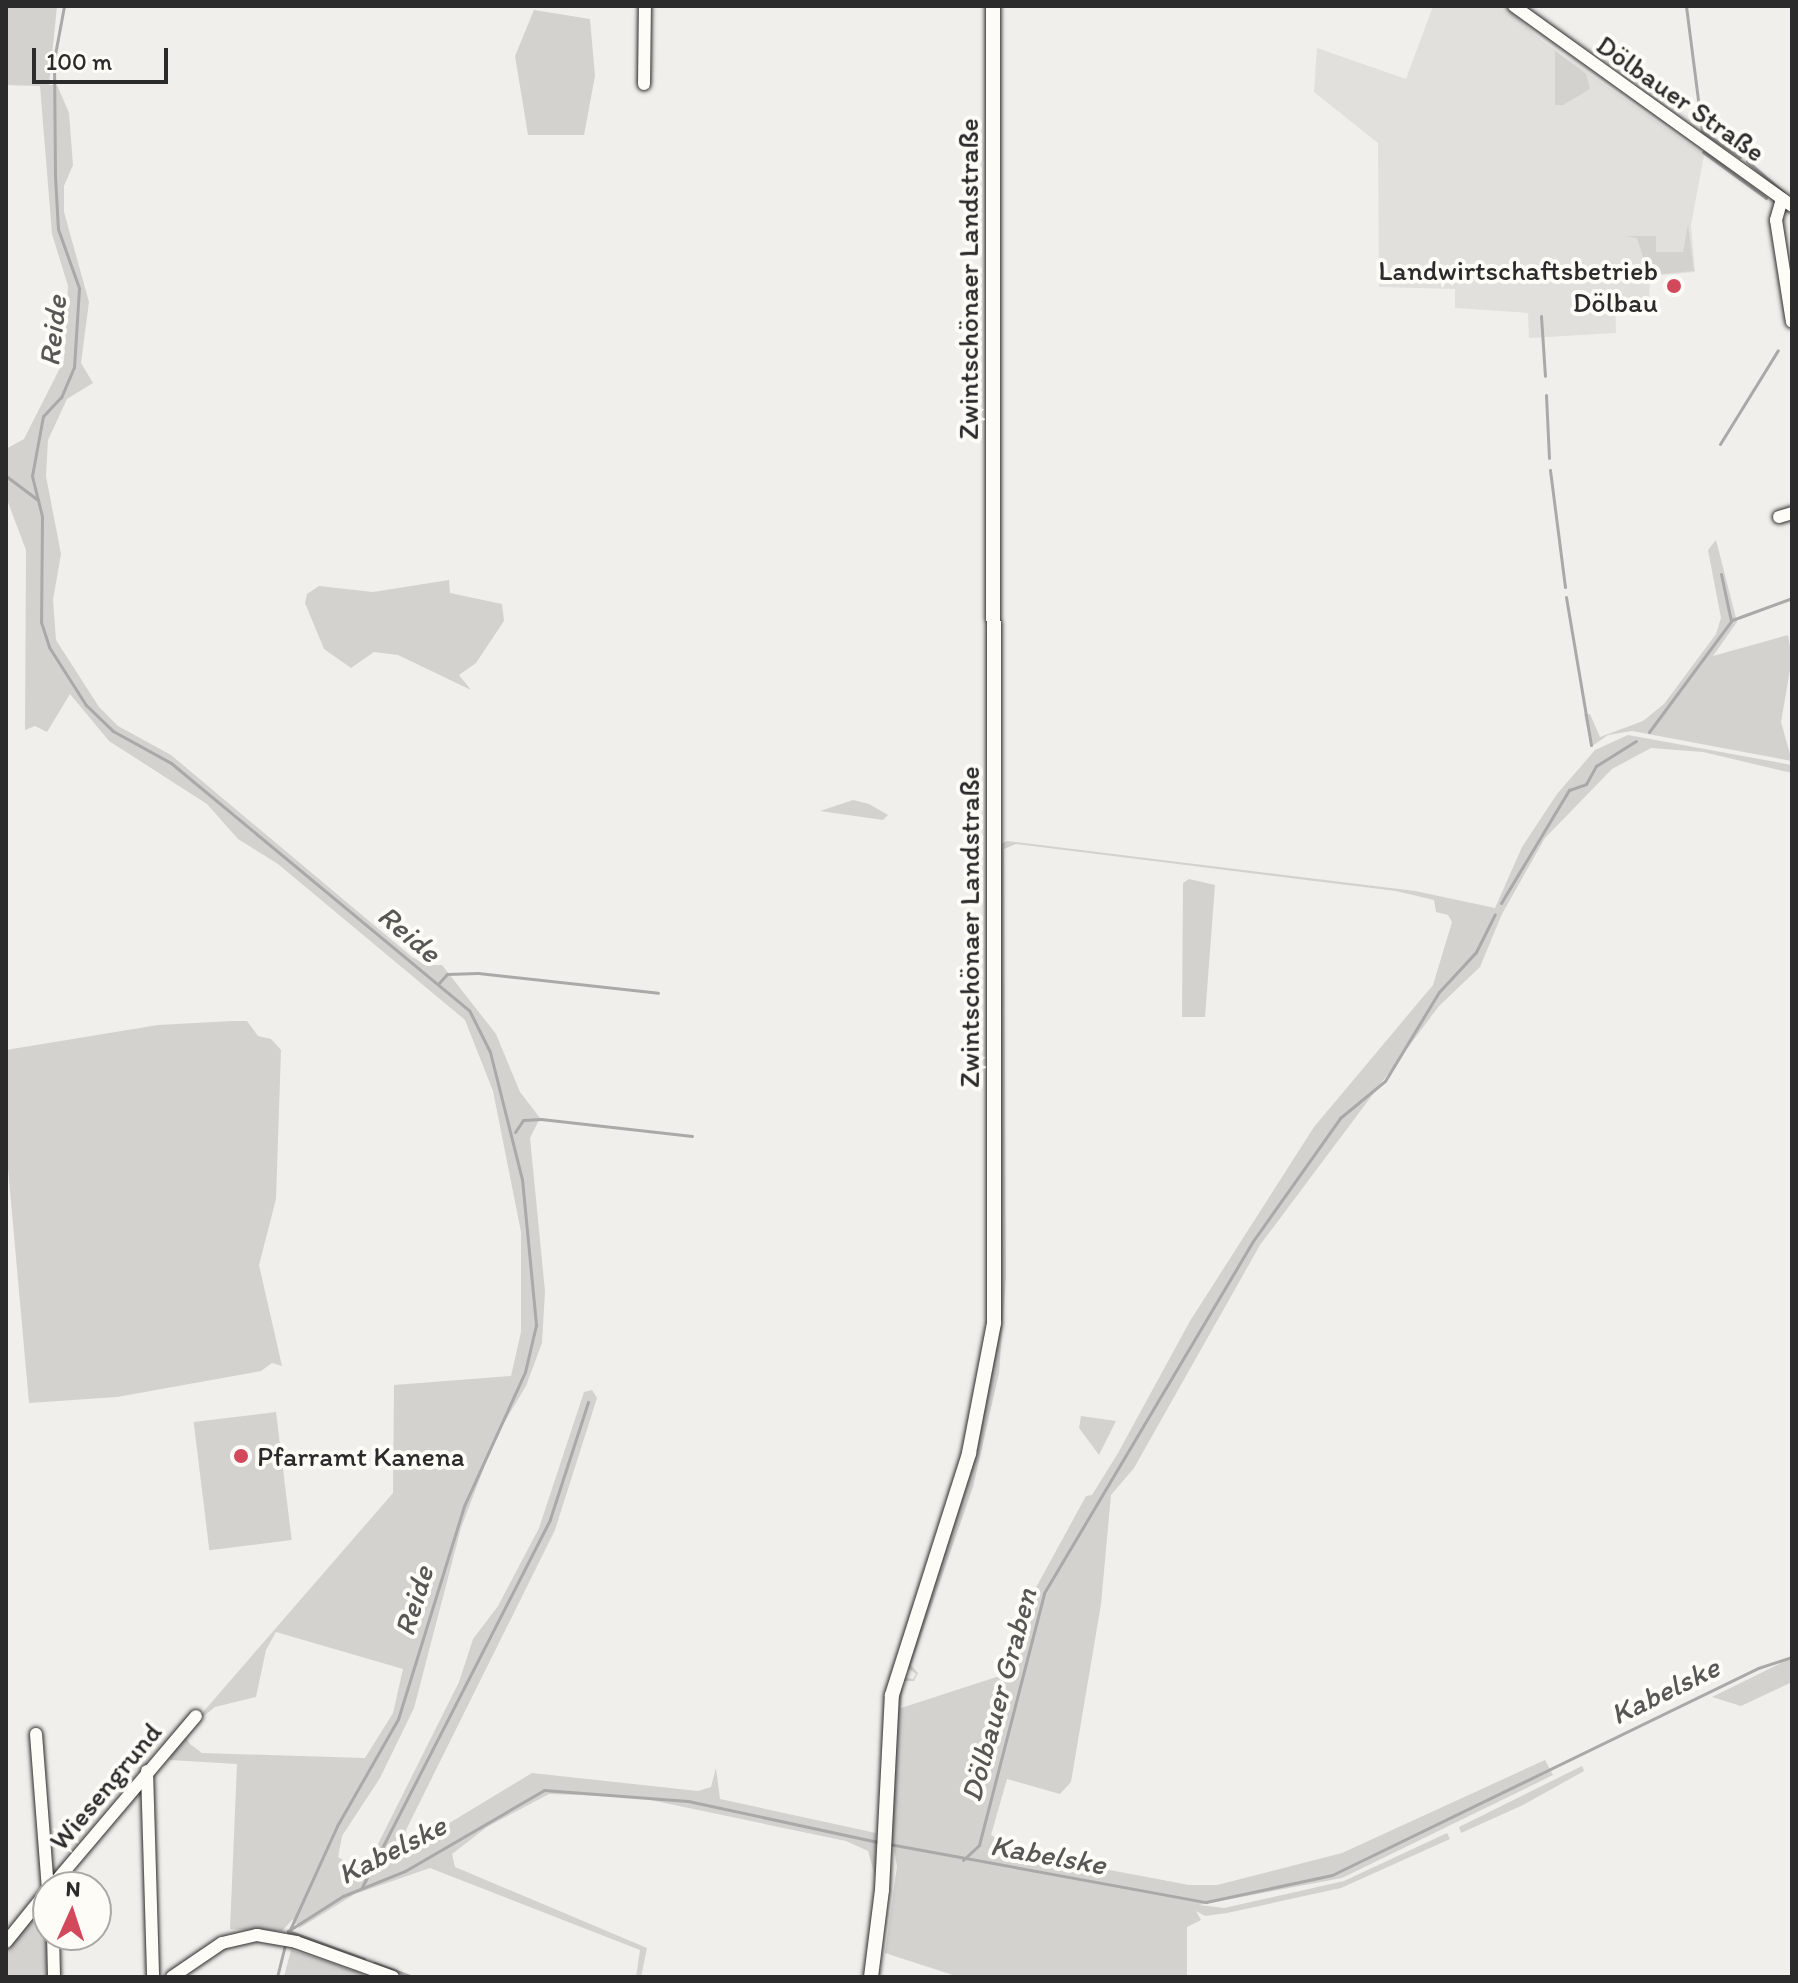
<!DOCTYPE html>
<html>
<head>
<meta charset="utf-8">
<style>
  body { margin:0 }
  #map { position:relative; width:1798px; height:1983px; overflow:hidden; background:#f0efeb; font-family:Itim,sans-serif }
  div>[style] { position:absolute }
  .built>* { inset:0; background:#e1e0dc }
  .green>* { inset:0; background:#d3d2cf; transform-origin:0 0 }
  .stream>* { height:3px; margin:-1.5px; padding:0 1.5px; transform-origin:1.5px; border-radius:1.5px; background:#aaa9a7 }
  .roads { filter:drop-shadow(0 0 2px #2b2b2b) drop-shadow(0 0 2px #2b2b2b) }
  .minor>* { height:12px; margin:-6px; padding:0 6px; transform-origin:6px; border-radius:6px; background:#fdfcf7 }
  .major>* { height:14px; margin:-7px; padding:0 7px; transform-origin:7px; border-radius:7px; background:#fdfcf7 }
  .dots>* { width:22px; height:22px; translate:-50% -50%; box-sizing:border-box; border:4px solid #fdfcf7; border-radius:50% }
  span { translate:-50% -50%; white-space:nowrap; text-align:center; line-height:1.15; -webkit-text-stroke:8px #fdfcf7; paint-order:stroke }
  .street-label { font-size:28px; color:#2b2b2b }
  .poi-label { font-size:28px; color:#2b2b2b }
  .right { translate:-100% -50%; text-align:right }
  .left { translate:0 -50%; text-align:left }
  .water-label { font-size:30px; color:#575756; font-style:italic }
  .frame { position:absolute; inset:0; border:8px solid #2b2b2b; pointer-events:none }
  .north { position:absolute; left:32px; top:1871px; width:80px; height:80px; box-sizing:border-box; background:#fdfcf7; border:2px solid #a9a8a5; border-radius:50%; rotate:3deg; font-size:22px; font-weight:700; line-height:32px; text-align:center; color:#2b2b2b }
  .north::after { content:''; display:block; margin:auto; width:28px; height:36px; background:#d1495b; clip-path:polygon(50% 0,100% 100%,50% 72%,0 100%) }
  .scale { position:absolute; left:32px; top:48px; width:136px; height:36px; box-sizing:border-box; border:4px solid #2b2b2b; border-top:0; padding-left:10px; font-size:24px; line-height:28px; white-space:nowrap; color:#2b2b2b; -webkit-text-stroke:6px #fdfcf7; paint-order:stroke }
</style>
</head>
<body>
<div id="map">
  <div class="built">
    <div style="clip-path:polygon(1433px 6px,1504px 6px,1541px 40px,1704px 155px,1691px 225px,1695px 272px,1650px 276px,1649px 299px,1615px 300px,1616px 333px,1529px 338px,1528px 313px,1455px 308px,1455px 289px,1379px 287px,1378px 143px,1314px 92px,1317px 48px,1406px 79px)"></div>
  </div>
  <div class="green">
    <div style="clip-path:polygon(evenodd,6px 6px,57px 6px,49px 85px,57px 85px,69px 113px,73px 165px,64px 186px,64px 212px,89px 302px,81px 363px,93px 383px,67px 399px,48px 440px,46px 476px,61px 554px,53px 600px,56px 640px,99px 707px,118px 726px,171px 755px,412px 957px,426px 965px,442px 965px,496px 1034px,520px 1092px,540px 1118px,530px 1138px,545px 1291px,542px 1343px,526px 1386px,496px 1436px,461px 1528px,414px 1708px,380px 1778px,342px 1836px,338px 1857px,354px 1867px,370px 1860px,459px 1682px,473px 1639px,498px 1606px,539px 1528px,584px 1392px,592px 1390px,597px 1398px,555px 1530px,406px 1830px,407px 1839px,418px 1842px,532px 1773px,698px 1791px,711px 1787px,716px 1768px,720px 1799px,876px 1833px,876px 1879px,868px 1851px,846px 1841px,636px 1797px,549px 1794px,487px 1827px,452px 1854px,455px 1867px,647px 1948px,641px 1977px,636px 1977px,640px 1950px,430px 1868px,355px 1894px,298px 1929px,301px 1924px,294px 1924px,293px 1919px,282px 1931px,230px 1929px,237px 1764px,170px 1760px,171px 1749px,393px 1493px,394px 1385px,511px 1376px,521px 1332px,521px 1232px,493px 1091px,465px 1020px,278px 864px,238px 839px,207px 804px,109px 741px,70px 694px,47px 732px,35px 726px,25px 730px,26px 550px,6px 497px,6px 449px,24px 439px,64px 360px,68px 286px,52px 234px,40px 86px,6px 85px,6px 6px,276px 1632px,403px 1669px,393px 1713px,365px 1758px,202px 1753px,190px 1744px,187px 1739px,199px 1720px,215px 1707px,256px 1697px,266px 1650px,276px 1632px)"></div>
    <div style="clip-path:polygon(534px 10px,590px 19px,595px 76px,584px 135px,528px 135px,515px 56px)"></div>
    <div style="clip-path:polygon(1555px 51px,1586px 74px,1590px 89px,1563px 105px,1555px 105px)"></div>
    <div style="clip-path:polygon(1688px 224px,1694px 271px,1649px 275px,1646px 268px,1629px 269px,1644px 265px,1644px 260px,1637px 238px,1624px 236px,1656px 236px,1656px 252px,1683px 252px)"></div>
    <div style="clip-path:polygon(1716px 540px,1737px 622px,1713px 656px,1788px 635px,1792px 658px,1781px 722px,1792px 761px,1632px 731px,1608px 735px,1591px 747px,1584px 714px,1590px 714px,1600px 737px,1643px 721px,1664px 704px,1716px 634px,1721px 618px,1708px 550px)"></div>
    <div style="clip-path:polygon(449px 580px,450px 593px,502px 604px,504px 621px,476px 663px,459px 675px,471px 690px,398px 655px,374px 652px,351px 668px,324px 649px,305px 603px,307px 594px,319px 586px,373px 592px)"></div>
    <div style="clip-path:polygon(evenodd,1628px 735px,1792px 765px,1792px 773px,1703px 752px,1651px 748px,1612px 769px,1545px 838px,1502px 914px,1480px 967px,1439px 1006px,1260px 1245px,1134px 1468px,1111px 1495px,1101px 1604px,1071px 1782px,1060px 1794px,1007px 1779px,991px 1835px,1025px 1854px,1189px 1885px,1217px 1885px,1342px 1853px,1545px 1760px,1553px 1775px,1342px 1878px,1199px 1905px,1224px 1908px,1344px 1881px,1447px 1833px,1450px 1839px,1341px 1888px,1227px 1913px,1205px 1916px,1196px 1911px,1201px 1920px,1187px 1927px,1187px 1977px,959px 1977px,885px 1953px,897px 1866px,890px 1829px,901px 1677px,913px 1679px,916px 1674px,905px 1666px,990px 1382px,1000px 844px,1007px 841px,1415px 891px,1495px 908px,1522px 847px,1557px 794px,1595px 750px,1628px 735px,1016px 844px,1396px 891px,1434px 900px,1436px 912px,1448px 915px,1452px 922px,1433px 985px,1314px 1127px,1190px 1321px,1118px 1453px,1092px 1495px,1086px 1496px,1027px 1604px,1015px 1671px,901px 1708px,903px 1681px,914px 1681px,918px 1673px,911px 1665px,973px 1487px,999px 1373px,1006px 1277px,1004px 849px,1016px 844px)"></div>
    <div style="clip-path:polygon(853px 800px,869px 804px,888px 815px,883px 820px,820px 811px)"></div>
    <div style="clip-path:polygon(1189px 879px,1215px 885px,1205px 1017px,1182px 1017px,1183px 883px)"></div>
    <div style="clip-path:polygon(232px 1021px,247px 1021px,258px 1036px,271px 1039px,281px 1050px,276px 1199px,259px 1265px,282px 1366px,272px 1363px,261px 1371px,117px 1397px,29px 1403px,6px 1146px,6px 1050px,158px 1025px)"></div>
    <div style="left:276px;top:1412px;width:129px;height:83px;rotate:83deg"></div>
    <div style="clip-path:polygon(1081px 1416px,1116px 1421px,1099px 1455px,1079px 1428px)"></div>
    <div style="clip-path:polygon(1792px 1646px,1792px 1682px,1741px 1706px,1712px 1697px,1789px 1659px)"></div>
    <div style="clip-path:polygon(1582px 1766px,1584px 1771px,1523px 1805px,1461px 1833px,1459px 1827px)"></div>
    <div style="clip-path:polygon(40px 1908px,46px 1910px,50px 1977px,6px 1977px,6px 1948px)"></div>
    <div style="clip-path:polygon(291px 1950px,325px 1961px,370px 1977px,284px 1977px)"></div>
  </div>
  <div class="stream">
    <div style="left:64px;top:6px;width:55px;rotate:100.5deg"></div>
    <div style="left:54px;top:60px;width:116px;rotate:89.5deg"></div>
    <div style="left:55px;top:176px;width:53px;rotate:86.8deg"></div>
    <div style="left:58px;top:229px;width:63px;rotate:70.4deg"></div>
    <div style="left:79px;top:288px;width:79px;rotate:93.6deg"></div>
    <div style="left:74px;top:367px;width:33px;rotate:113deg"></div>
    <div style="left:61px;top:397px;width:26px;rotate:133deg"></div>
    <div style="left:43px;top:416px;width:61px;rotate:100.4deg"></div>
    <div style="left:32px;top:476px;width:41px;rotate:76deg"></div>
    <div style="left:42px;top:516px;width:106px;rotate:90.5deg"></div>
    <div style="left:41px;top:622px;width:26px;rotate:72deg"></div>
    <div style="left:49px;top:647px;width:69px;rotate:57.5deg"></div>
    <div style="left:86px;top:705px;width:37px;rotate:44deg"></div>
    <div style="left:113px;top:731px;width:66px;rotate:28.9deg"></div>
    <div style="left:171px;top:763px;width:387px;rotate:39.7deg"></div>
    <div style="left:469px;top:1010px;width:47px;rotate:63.4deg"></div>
    <div style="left:490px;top:1052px;width:131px;rotate:75.9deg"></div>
    <div style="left:522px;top:1179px;width:147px;rotate:84.5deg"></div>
    <div style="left:536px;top:1325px;width:48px;rotate:103.2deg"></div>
    <div style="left:525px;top:1372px;width:147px;rotate:114.5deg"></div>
    <div style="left:464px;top:1506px;width:223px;rotate:107.2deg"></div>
    <div style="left:398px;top:1719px;width:123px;rotate:119.7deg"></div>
    <div style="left:337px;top:1826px;width:121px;rotate:114.4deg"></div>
    <div style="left:1686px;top:6px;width:126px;rotate:82.7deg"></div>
    <div style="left:1702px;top:131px;width:46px;rotate:34.4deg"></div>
    <div style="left:1703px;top:152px;width:78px;rotate:36.1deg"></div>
    <div style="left:1747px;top:161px;width:48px;rotate:40.7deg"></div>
    <div style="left:1541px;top:316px;width:60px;rotate:86.2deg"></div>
    <div style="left:1546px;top:395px;width:63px;rotate:87.3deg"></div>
    <div style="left:1720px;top:444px;width:110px;rotate:-58.3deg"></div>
    <div style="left:1550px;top:470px;width:118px;rotate:82.7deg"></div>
    <div style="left:6px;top:476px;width:40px;rotate:37deg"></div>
    <div style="left:1566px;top:597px;width:150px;rotate:80.4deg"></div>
    <div style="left:1732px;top:620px;width:64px;rotate:-20.1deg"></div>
    <div style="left:1649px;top:732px;width:138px;rotate:-53.5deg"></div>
    <div style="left:1731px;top:621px;width:48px;rotate:-102deg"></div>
    <div style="left:1501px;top:903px;width:132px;rotate:-59deg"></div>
    <div style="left:1569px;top:790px;width:18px;rotate:-19deg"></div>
    <div style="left:1586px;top:784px;width:21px;rotate:-61deg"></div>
    <div style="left:1596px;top:766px;width:47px;rotate:-32deg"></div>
    <div style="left:439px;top:983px;width:12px;rotate:-48deg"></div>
    <div style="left:447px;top:974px;width:31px;rotate:-2deg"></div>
    <div style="left:478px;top:973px;width:181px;rotate:6.3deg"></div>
    <div style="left:515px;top:1132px;width:14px;rotate:-56deg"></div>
    <div style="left:523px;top:1120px;width:18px;rotate:-3deg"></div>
    <div style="left:541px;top:1119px;width:152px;rotate:6.4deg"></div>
    <div style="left:889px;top:1844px;width:322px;rotate:10.4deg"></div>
    <div style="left:1206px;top:1902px;width:129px;rotate:-12.1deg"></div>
    <div style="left:1332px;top:1875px;width:474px;rotate:-25.9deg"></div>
    <div style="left:1758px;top:1668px;width:36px;rotate:-18deg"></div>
    <div style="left:963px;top:1860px;width:22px;rotate:-43deg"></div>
    <div style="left:979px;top:1845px;width:260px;rotate:-75.5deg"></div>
    <div style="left:1044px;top:1593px;width:409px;rotate:-59.3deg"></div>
    <div style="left:1253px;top:1241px;width:151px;rotate:-54.7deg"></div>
    <div style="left:1340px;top:1118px;width:58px;rotate:-39.4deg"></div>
    <div style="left:1385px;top:1081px;width:104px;rotate:-58.8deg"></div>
    <div style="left:1439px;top:992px;width:54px;rotate:-47.2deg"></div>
    <div style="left:1476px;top:952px;width:42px;rotate:-63.4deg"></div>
    <div style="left:362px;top:1887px;width:413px;rotate:-62.9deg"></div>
    <div style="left:550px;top:1519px;width:123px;rotate:-72deg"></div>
    <div style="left:288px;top:1931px;width:65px;rotate:-32.5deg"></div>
    <div style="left:343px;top:1896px;width:67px;rotate:-22deg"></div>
    <div style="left:405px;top:1871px;width:161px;rotate:-30.2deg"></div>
    <div style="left:544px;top:1790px;width:144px;rotate:4.4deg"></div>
    <div style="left:688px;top:1801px;width:194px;rotate:12.2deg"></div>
    <div style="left:288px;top:1931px;width:81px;rotate:20.2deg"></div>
    <div style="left:374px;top:1963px;width:41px;rotate:19.7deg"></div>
    <div style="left:277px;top:1977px;width:34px;rotate:-76deg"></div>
  </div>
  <div class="roads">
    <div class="minor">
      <div style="left:1514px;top:6px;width:342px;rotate:35.7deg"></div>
      <div style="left:644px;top:84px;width:78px;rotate:-89.3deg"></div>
      <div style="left:1782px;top:199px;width:22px;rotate:106deg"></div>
      <div style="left:1776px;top:220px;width:103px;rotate:81.1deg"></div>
      <div style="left:1779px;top:517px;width:14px;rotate:-17deg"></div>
      <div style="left:36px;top:1734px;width:156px;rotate:85.6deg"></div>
      <div style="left:147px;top:1771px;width:206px;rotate:88.3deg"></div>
      <div style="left:51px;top:1887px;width:224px;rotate:-49.7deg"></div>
      <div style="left:53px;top:1935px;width:42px;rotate:88.6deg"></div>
      <div style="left:6px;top:1942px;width:67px;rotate:-51.1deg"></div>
      <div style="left:172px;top:1977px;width:60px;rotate:-34.2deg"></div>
      <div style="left:222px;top:1943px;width:36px;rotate:-13deg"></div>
      <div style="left:257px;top:1935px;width:40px;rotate:10deg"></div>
      <div style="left:296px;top:1942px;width:103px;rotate:19.8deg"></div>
    </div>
    <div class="major">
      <div style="left:871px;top:1977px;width:88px;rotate:-82.8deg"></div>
      <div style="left:882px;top:1890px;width:195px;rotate:-87.1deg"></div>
      <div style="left:892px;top:1695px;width:254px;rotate:-72.3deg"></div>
      <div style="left:969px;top:1453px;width:132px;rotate:-79.1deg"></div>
      <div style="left:994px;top:1323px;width:1317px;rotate:-90.04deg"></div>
    </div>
  </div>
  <div class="dots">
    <div style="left:1674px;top:286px;background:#d1495b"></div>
    <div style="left:241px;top:1456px;background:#d1495b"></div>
  </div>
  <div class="street-label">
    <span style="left:1681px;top:98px;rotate:35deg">Dölbauer Straße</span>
    <span style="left:968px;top:279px;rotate:-90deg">Zwintschönaer Landstraße</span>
    <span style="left:969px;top:927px;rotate:-90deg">Zwintschönaer Landstraße</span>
    <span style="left:105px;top:1786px;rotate:-50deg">Wiesengrund</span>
  </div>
  <div class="poi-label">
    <span class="right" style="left:1658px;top:286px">Landwirtschaftsbetrieb<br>Dölbau</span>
    <span class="left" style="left:257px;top:1456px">Pfarramt Kanena</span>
  </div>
  <div class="water-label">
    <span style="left:53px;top:331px;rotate:-84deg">Reide</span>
    <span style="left:409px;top:934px;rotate:40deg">Reide</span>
    <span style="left:414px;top:1601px;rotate:-73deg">Reide</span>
    <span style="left:1665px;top:1691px;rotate:-26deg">Kabelske</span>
    <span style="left:999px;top:1695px;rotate:-75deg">Dölbauer Graben</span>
    <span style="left:392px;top:1850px;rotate:-27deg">Kabelske</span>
    <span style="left:1048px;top:1855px;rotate:10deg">Kabelske</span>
  </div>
  <div class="frame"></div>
  <div class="north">N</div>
  <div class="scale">100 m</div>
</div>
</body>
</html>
